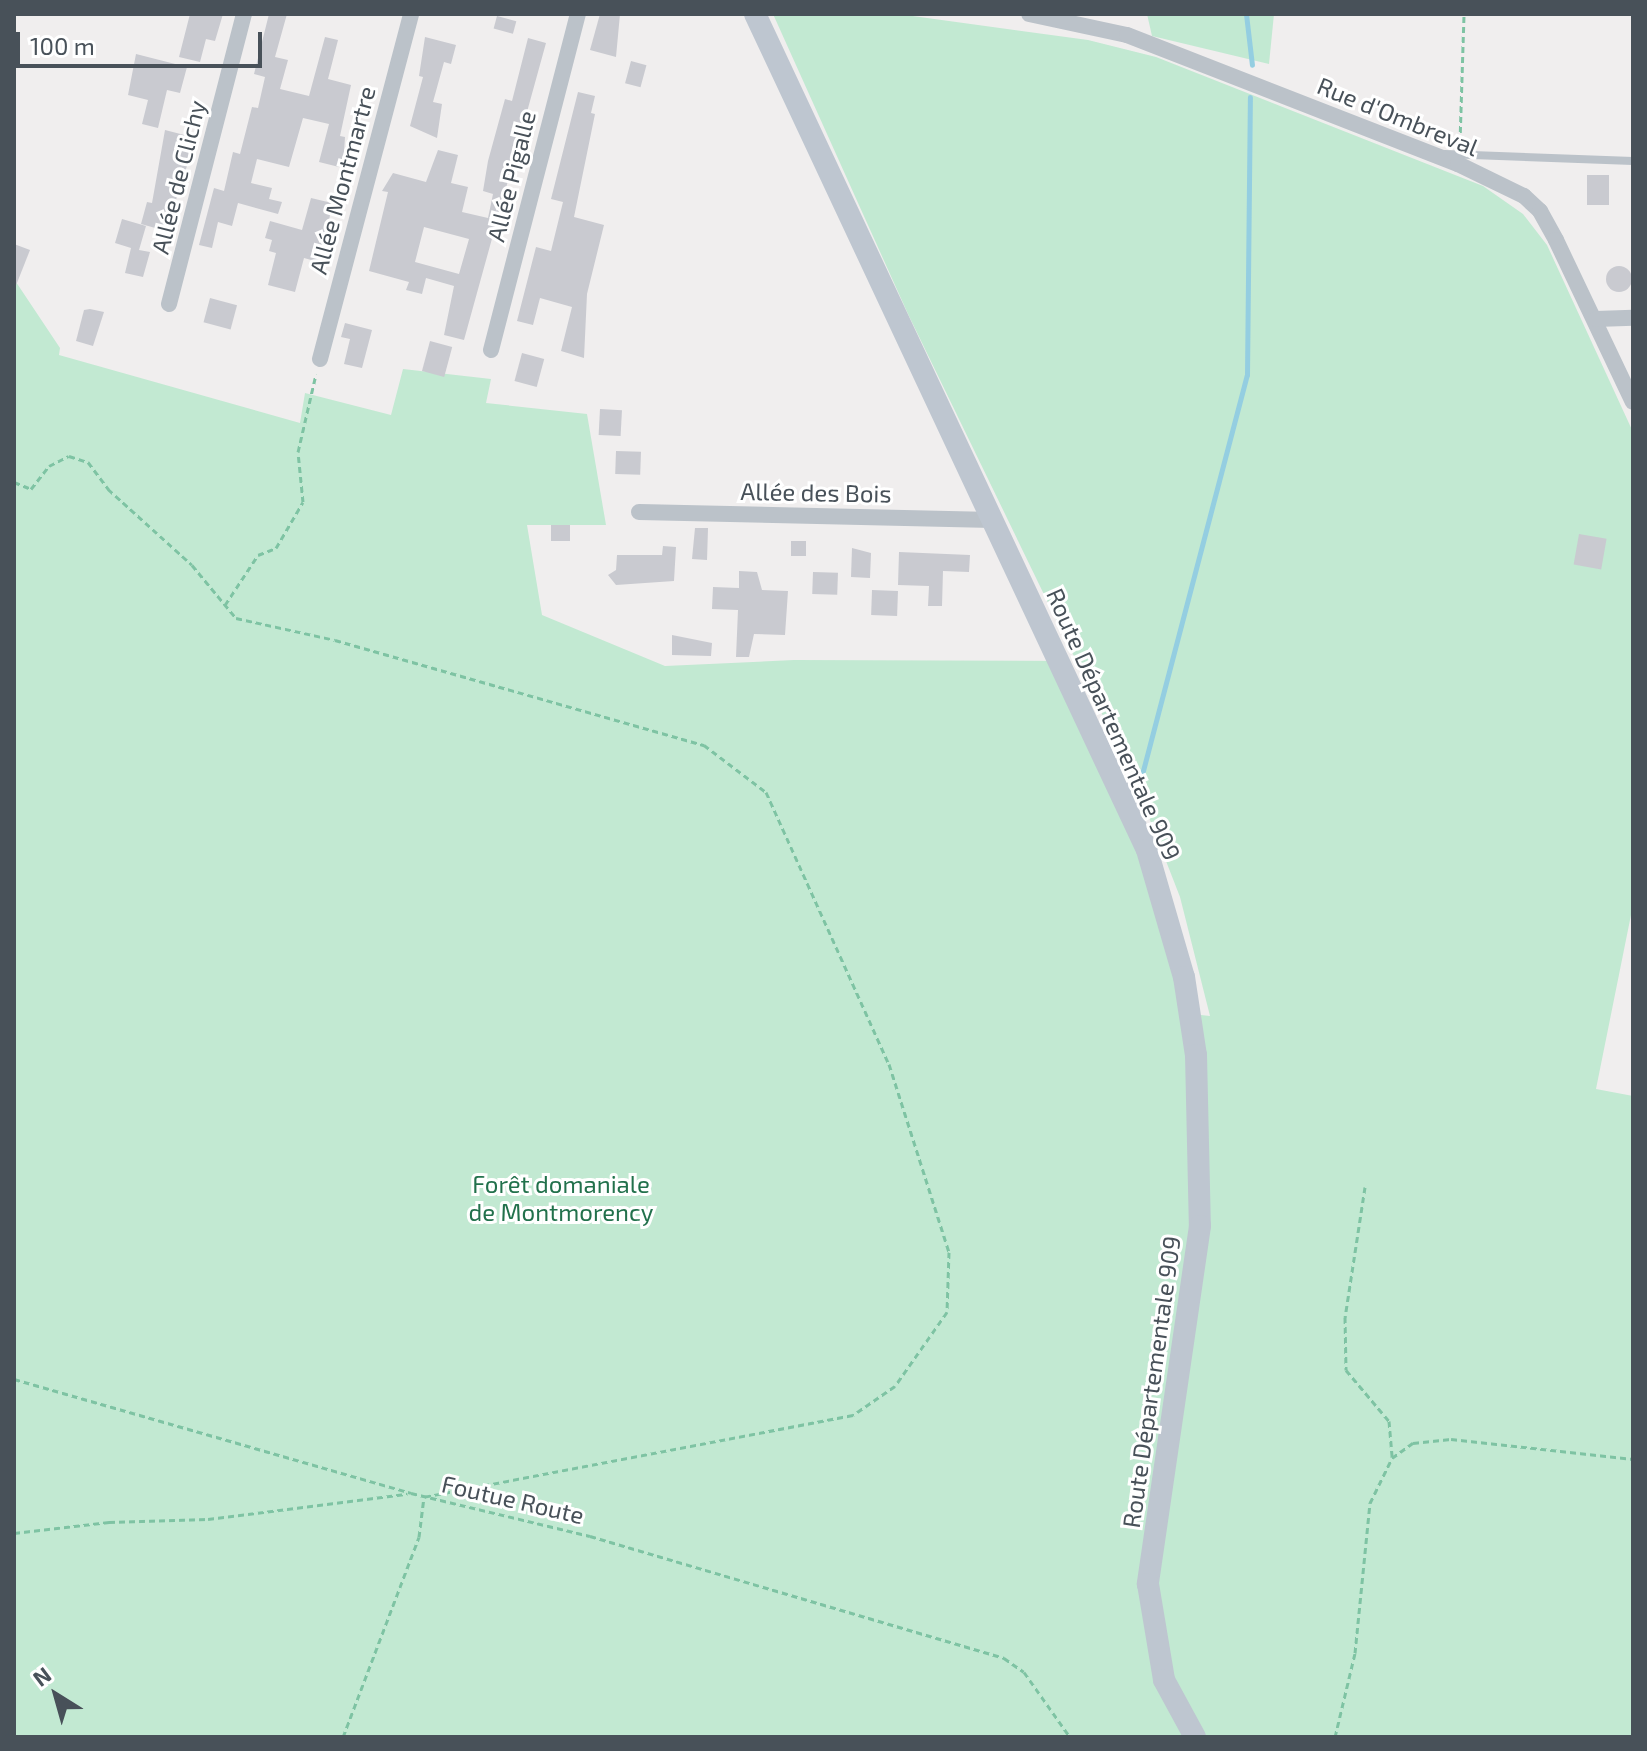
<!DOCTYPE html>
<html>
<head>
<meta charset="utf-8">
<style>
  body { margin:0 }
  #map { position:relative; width:1647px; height:1751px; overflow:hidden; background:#f0eeee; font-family:"Exo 2",sans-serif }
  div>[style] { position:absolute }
  .green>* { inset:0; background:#c2e9d2 }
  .stream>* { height:5px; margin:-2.5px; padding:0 2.5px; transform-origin:2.5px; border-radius:2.5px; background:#94cee1 }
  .building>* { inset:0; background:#c9cad0; transform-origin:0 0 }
  .round { border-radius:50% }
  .path>* { height:3px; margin-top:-1.5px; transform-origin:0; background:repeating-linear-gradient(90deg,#7ec3a3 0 6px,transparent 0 10px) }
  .service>* { height:8px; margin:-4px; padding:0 4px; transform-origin:4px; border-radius:4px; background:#bbc2c9 }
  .minor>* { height:16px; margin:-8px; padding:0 8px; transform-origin:8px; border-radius:8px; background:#bbc2c9 }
  .secondary>* { height:22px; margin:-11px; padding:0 11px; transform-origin:11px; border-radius:11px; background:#bec6d0 }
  span { translate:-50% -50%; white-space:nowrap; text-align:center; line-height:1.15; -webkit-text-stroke:6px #fff; paint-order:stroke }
  .street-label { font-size:24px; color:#485159 }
  .park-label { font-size:24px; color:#22714c }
  .frame { position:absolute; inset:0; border:16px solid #485159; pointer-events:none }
  .north { position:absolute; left:16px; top:1655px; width:80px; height:80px; -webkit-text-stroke:6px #fff; paint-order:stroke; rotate:323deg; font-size:22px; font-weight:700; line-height:32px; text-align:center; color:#485159 }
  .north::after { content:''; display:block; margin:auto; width:28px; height:36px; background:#485159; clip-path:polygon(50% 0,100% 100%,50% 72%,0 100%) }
  .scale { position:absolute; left:16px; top:32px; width:246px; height:36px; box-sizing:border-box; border:4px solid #485159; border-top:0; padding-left:10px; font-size:24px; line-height:28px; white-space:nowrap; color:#485159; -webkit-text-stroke:6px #fff; paint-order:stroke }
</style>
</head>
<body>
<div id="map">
  <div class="green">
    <div style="clip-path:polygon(773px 14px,898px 14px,1088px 40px,1156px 57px,1483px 186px,1523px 214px,1547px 245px,1633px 432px,1633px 905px,1596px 1089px,1633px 1096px,1633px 1737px,14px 1737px,14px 279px,60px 348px,59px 355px,300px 423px,305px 393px,391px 415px,403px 369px,491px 379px,486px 403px,587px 414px,606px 525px,527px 525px,542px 615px,665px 666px,794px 660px,1070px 661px,1147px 850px,1192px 1014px,1210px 1016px,1180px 897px,1136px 784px,908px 314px)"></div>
    <div style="clip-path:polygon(1147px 14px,1274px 14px,1269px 64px,1152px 36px)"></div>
  </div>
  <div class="stream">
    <div style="left:1246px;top:14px;width:51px;rotate:83.3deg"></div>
    <div style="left:1140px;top:782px;width:421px;rotate:-75.3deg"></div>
    <div style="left:1247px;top:375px;width:278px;rotate:-89.4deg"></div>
  </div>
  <div class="building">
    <div style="clip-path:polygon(190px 14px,223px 14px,215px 41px,206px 39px,200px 62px,179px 57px)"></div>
    <div style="clip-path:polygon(269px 14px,287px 14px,275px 57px,288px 60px,280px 89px,309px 96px,325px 37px,338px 40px,328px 79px,351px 85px,340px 136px,345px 137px,343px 168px,319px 162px,329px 124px,303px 118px,289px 167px,257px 159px,251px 183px,272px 188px,269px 199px,282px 202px,278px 214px,238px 203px,232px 226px,218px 222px,212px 248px,199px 245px,214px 188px,224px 191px,233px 152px,240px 154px,252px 107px,258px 108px,265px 77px,254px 74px)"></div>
    <div style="clip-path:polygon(600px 14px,620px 14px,616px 57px,590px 50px)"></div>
    <div style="left:497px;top:16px;width:20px;height:13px;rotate:15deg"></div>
    <div style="clip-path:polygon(425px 37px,456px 45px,451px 64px,444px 62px,433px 102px,442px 104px,437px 138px,410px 126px,423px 77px,419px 76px)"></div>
    <div style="clip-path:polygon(evenodd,528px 38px,546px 43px,464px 340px,444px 335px,454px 286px,426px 278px,422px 294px,406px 290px,409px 282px,369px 271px,388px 192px,382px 191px,393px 173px,426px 182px,438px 150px,458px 155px,451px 183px,468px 187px,462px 212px,488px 218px,493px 194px,483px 191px,488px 161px,505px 99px,512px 101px,528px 38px,424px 227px,469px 239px,459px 274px,415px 262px,424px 227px)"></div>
    <div style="clip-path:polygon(136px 54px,187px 67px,180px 93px,167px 90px,158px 128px,142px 124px,148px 100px,128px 95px)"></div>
    <div style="left:631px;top:61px;width:16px;height:23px;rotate:15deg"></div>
    <div style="clip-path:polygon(578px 92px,595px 96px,591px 113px,595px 114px,574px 217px,604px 225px,587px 294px,584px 358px,561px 351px,572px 307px,540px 298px,533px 325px,517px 321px,536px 247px,551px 251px,563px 202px,551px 199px)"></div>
    <div style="clip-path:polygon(165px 130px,196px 138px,166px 231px,141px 224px,147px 202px,152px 203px)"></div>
    <div style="left:1587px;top:175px;width:22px;height:30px"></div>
    <div style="clip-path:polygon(311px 198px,332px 203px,322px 263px,304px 258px,295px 292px,268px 285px,276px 253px,269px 251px,272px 240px,265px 238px,270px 221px,302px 230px)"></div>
    <div style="clip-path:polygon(122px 219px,146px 226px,139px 250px,150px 252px,143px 277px,125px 273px,131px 248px,115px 243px)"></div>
    <div style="clip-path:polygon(14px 244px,30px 250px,15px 288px,14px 288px)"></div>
    <div class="round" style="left:1606px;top:266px;width:26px;height:26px"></div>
    <div style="left:210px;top:298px;width:28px;height:25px;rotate:15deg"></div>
    <div style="clip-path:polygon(90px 309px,104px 312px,93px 346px,76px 341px,84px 310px)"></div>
    <div style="clip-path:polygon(345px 323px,372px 330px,362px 368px,344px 364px,350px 339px,341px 337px)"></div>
    <div style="left:430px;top:341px;width:23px;height:31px;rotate:15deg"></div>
    <div style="left:522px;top:353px;width:23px;height:29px;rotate:15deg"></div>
    <div style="left:600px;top:409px;width:22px;height:26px;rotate:3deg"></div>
    <div style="left:616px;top:451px;width:25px;height:23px;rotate:2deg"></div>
    <div style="left:551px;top:525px;width:19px;height:16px"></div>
    <div style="clip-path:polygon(695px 528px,708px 528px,707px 560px,692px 559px)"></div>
    <div style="left:1579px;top:534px;width:28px;height:31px;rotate:10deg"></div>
    <div style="left:791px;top:541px;width:15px;height:15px"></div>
    <div style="clip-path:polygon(663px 546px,676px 547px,674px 581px,616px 585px,608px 575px,616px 570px,617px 555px,662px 555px)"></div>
    <div style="clip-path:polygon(852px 548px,871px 553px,870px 578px,851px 577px)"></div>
    <div style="clip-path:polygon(899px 552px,970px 555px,969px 572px,943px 571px,942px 606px,928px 606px,929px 586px,898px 585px)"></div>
    <div style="clip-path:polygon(739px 571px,757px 572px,762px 590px,788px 591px,785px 635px,754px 634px,749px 657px,736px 657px,738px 610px,712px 609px,713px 587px,739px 588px)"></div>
    <div style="left:813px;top:572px;width:25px;height:22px;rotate:2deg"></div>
    <div style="left:872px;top:590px;width:26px;height:25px;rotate:2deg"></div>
    <div style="clip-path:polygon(672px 635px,712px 643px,711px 656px,672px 655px)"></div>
  </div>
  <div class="path">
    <div style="left:1460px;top:142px;width:128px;rotate:-88.2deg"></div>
    <div style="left:14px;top:482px;width:18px;rotate:22deg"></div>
    <div style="left:31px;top:489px;width:29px;rotate:-52deg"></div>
    <div style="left:49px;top:466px;width:22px;rotate:-27deg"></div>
    <div style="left:69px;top:456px;width:20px;rotate:18deg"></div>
    <div style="left:88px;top:462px;width:34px;rotate:53deg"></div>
    <div style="left:108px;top:489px;width:113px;rotate:42.1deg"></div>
    <div style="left:192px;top:565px;width:69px;rotate:50.3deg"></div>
    <div style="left:236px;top:618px;width:101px;rotate:12.5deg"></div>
    <div style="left:335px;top:640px;width:384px;rotate:15.9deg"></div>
    <div style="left:704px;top:745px;width:78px;rotate:37.2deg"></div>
    <div style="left:766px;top:792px;width:299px;rotate:65.7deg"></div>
    <div style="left:889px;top:1064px;width:197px;rotate:72.3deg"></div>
    <div style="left:949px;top:1252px;width:60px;rotate:91.9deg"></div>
    <div style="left:947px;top:1312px;width:90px;rotate:125.1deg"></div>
    <div style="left:895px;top:1386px;width:51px;rotate:145.4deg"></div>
    <div style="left:853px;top:1415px;width:437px;rotate:169.2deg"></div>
    <div style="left:225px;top:605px;width:60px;rotate:-56.6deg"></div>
    <div style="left:258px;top:555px;width:19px;rotate:-21deg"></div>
    <div style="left:276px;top:548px;width:53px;rotate:-59.6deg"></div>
    <div style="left:303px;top:502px;width:50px;rotate:-95.7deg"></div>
    <div style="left:298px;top:452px;width:80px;rotate:-77deg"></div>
    <div style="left:1365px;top:1187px;width:132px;rotate:98.7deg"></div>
    <div style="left:1345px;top:1317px;width:53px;rotate:88.9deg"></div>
    <div style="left:1346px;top:1370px;width:67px;rotate:49.9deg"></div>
    <div style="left:1389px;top:1421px;width:37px;rotate:85deg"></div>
    <div style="left:14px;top:1379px;width:413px;rotate:16deg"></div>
    <div style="left:411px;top:1493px;width:184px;rotate:13.5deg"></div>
    <div style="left:590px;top:1536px;width:432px;rotate:16.4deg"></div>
    <div style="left:1004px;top:1658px;width:24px;rotate:35deg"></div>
    <div style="left:1024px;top:1672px;width:80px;rotate:54.7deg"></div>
    <div style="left:14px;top:1533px;width:96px;rotate:-6.6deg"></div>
    <div style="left:109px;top:1522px;width:99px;rotate:-1.7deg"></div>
    <div style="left:208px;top:1519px;width:201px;rotate:-7.2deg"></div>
    <div style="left:343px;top:1737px;width:214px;rotate:-69.2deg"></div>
    <div style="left:419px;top:1537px;width:40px;rotate:-82.9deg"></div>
    <div style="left:1335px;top:1737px;width:86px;rotate:-76.6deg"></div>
    <div style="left:1355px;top:1653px;width:151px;rotate:-84.3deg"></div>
    <div style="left:1370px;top:1503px;width:50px;rotate:-63.9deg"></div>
    <div style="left:1392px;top:1458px;width:26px;rotate:-36deg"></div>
    <div style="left:1413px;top:1443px;width:38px;rotate:-6deg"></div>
    <div style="left:1451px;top:1439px;width:183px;rotate:6.3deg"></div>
  </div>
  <div class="service">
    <div style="left:1445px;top:154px;width:188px;rotate:2.1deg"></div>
  </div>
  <div class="minor">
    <div style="left:1029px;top:14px;width:100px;rotate:12.1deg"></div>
    <div style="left:1127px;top:35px;width:355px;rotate:21.3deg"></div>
    <div style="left:1458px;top:164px;width:73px;rotate:25.9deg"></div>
    <div style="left:1524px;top:196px;width:22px;rotate:43deg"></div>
    <div style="left:1540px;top:211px;width:33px;rotate:61deg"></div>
    <div style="left:1556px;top:240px;width:179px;rotate:64.6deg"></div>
    <div style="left:169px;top:304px;width:300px;rotate:-75.5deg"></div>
    <div style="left:1596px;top:319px;width:37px;rotate:-2deg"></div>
    <div style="left:491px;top:350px;width:347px;rotate:-75.5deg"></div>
    <div style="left:320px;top:359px;width:357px;rotate:-75.2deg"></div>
    <div style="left:639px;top:512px;width:354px;rotate:1.3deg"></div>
  </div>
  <div class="secondary">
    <div style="left:755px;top:14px;width:923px;rotate:64.88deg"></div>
    <div style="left:1147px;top:850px;width:132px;rotate:73.8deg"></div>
    <div style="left:1184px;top:977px;width:79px;rotate:81.3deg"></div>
    <div style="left:1196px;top:1055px;width:171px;rotate:88.7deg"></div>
    <div style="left:1200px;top:1226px;width:362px;rotate:98.3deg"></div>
    <div style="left:1148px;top:1584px;width:97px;rotate:80.5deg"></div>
    <div style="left:1164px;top:1680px;width:65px;rotate:61.5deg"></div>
  </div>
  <div class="street-label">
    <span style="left:1398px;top:116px;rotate:22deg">Rue d'Ombreval</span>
    <span style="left:511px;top:176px;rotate:-76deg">Allée Pigalle</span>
    <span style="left:178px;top:177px;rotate:-76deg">Allée de Clichy</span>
    <span style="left:342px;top:180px;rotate:-75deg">Allée Montmartre</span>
    <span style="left:816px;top:492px;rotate:1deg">Allée des Bois</span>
    <span style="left:1114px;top:724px;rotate:66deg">Route Départementale 909</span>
    <span style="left:1151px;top:1382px;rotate:-82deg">Route Départementale 909</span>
    <span style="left:513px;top:1499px;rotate:13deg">Foutue Route</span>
  </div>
  <div class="park-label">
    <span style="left:561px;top:1198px">Forêt domaniale<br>de Montmorency</span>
  </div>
  <div class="frame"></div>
  <div class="north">N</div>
  <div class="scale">100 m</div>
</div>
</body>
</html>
